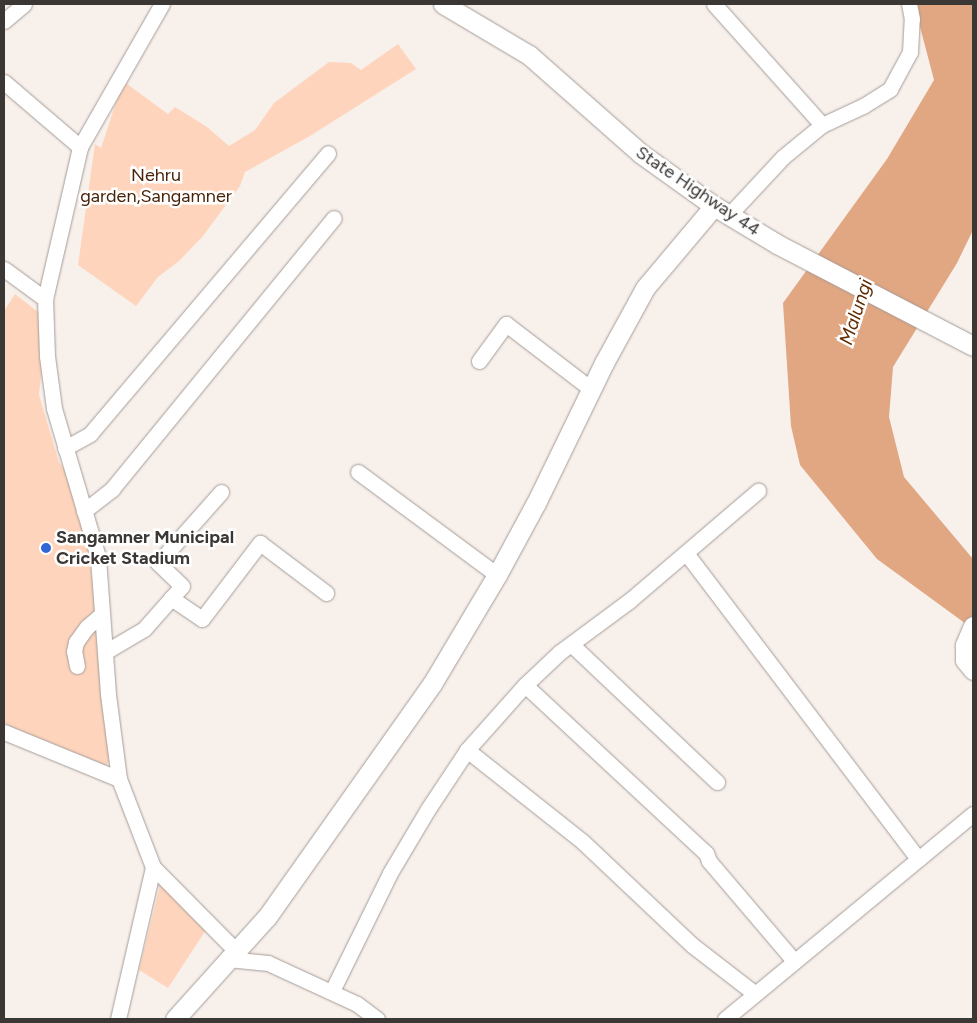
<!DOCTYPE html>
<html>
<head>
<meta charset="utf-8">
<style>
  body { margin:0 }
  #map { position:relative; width:977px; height:1023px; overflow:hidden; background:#f8f0eb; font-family:Figtree,sans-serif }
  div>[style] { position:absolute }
  .green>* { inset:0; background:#fed5bc }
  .water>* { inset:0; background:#e1a682 }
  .roads { filter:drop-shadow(0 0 1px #a49c98) drop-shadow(0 0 1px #a49c98) }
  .minor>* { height:15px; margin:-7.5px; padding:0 7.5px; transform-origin:7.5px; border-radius:7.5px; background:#fff }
  .major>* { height:19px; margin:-9.5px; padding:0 9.5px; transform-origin:9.5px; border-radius:9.5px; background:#fff }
  .dots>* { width:14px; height:14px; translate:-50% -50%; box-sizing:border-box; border:2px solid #fff; border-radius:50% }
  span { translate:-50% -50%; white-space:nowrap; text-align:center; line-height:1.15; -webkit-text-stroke:5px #fff; paint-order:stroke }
  .park-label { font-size:18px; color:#492308 }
  .street-label { font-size:18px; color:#3a3735 }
  .poi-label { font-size:18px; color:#3a3735; font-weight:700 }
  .left { translate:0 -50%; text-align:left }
  .water-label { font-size:19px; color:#5e2900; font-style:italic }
  .frame { position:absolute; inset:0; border:5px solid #3a3735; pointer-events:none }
</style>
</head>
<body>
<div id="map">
  <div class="green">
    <div style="clip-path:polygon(398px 44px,416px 69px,310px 136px,245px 172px,240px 186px,203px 236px,179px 261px,158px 277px,136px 306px,78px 265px,95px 144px,101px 148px,123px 81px,168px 114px,175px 107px,207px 127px,229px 146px,255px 130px,274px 103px,329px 62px,351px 63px,361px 70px)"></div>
    <div style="clip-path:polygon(15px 294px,47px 319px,39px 395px,59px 462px,67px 473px,83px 518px,92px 578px,113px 757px,102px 770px,4px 723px,4px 311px)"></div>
    <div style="clip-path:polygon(162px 877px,206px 930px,168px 988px,139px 970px)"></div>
  </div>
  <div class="water">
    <div style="clip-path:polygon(914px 4px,973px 4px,973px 230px,957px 263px,893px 367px,889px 417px,904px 477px,973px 559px,973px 629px,877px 559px,800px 465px,791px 426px,783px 303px,887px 159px,934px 80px)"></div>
  </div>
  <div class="roads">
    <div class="minor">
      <div style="left:714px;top:4px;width:162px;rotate:48.2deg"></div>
      <div style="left:4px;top:21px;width:26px;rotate:-40deg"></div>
      <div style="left:4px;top:82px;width:100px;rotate:40.5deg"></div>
      <div style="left:729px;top:215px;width:79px;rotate:-47deg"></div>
      <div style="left:783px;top:157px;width:50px;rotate:-39.4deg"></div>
      <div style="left:822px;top:125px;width:45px;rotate:-24.9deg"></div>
      <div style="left:863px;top:106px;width:32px;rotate:-32deg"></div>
      <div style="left:890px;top:89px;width:42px;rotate:-61.6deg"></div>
      <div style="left:910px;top:52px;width:33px;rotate:-87deg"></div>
      <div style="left:912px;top:19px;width:15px;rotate:-101deg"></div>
      <div style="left:4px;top:269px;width:51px;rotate:36.2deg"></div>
      <div style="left:479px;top:361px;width:46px;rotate:-53.9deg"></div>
      <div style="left:506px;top:324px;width:107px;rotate:37.4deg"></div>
      <div style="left:65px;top:448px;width:29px;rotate:-29deg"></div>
      <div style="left:90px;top:434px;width:368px;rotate:-49.7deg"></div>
      <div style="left:358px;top:472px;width:173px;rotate:36.5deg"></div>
      <div style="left:84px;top:511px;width:36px;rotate:-38deg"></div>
      <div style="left:112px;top:489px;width:350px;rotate:-50.7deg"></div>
      <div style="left:686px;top:553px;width:384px;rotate:52.8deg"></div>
      <div style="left:171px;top:598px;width:37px;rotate:34deg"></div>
      <div style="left:202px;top:619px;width:96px;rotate:-52.7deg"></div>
      <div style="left:260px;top:543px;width:83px;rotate:37.1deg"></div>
      <div style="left:571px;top:644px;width:201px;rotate:43.4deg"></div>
      <div style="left:105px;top:652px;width:45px;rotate:-30.5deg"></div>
      <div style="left:144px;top:629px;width:57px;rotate:-48.5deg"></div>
      <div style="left:182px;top:586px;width:33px;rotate:-136deg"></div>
      <div style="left:158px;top:563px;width:95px;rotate:-48.4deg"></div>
      <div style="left:77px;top:666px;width:15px;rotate:-101deg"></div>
      <div style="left:74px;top:651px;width:9px;rotate:-77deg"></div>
      <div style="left:76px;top:642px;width:19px;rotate:-54deg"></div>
      <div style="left:87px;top:627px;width:20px;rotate:-41deg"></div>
      <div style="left:525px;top:685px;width:247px;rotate:42.9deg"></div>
      <div style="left:706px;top:853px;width:9px;rotate:69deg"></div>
      <div style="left:709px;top:861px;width:131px;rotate:49.6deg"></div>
      <div style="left:4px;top:732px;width:124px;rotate:22.2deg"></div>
      <div style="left:467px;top:750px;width:148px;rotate:38.4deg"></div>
      <div style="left:583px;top:842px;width:150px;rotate:43.4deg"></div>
      <div style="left:692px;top:945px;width:78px;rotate:37.7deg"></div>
      <div style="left:153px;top:867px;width:118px;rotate:45.3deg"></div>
      <div style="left:228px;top:959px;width:40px;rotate:5.7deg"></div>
      <div style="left:268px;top:963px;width:98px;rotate:24.7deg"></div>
      <div style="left:357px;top:1004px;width:25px;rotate:37deg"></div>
      <div style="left:332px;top:991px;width:131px;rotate:-63.8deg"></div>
      <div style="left:390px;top:873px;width:74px;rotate:-59.3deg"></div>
      <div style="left:428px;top:809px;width:71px;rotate:-56.5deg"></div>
      <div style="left:467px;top:750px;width:87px;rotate:-48.3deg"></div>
      <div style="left:525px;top:685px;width:48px;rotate:-43.3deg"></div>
      <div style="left:560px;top:652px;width:86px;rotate:-36.5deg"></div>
      <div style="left:629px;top:601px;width:170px;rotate:-40.5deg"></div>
      <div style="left:118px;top:1019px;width:156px;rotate:-77deg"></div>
      <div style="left:153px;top:867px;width:94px;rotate:-111.1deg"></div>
      <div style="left:119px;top:779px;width:86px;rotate:-97.4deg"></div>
      <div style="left:108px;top:694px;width:137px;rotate:-94.2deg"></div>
      <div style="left:98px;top:557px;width:155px;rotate:-106.5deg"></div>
      <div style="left:54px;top:408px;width:52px;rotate:-97.7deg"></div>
      <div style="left:47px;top:356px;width:57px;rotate:-92deg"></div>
      <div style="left:45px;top:299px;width:156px;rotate:-77deg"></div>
      <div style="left:80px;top:147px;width:165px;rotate:-60.2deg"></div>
      <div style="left:725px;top:1019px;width:322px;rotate:-39.6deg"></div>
    </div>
    <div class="major">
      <div style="left:443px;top:4px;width:100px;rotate:30.7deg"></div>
      <div style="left:529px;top:55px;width:148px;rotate:41.4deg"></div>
      <div style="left:640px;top:153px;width:91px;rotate:35.6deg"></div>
      <div style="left:714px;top:206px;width:74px;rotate:31.1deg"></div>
      <div style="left:777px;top:244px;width:221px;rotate:27.5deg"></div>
      <div style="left:973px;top:626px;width:21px;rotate:113deg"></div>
      <div style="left:965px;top:645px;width:15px;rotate:90deg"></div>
      <div style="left:965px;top:660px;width:13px;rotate:51deg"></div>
      <div style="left:175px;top:1019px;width:137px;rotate:-48deg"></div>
      <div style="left:267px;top:917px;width:286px;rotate:-54.7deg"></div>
      <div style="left:432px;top:684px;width:127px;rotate:-59.2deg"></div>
      <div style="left:497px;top:575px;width:82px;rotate:-61.6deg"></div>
      <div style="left:536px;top:503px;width:156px;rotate:-64.1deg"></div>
      <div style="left:604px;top:363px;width:85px;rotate:-61.3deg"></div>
      <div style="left:645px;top:288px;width:107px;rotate:-49.9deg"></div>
    </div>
  </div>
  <div class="dots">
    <div style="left:46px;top:548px;background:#3166d5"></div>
  </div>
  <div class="park-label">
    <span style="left:156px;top:186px">Nehru<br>garden,Sangamner</span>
  </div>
  <div class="street-label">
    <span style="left:698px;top:191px;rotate:34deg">State Highway 44</span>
  </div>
  <div class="poi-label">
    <span class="left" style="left:56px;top:548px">Sangamner Municipal<br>Cricket Stadium</span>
  </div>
  <div class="water-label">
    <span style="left:856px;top:312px;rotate:-72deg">Malungi</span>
  </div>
  <div class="frame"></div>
</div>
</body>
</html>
